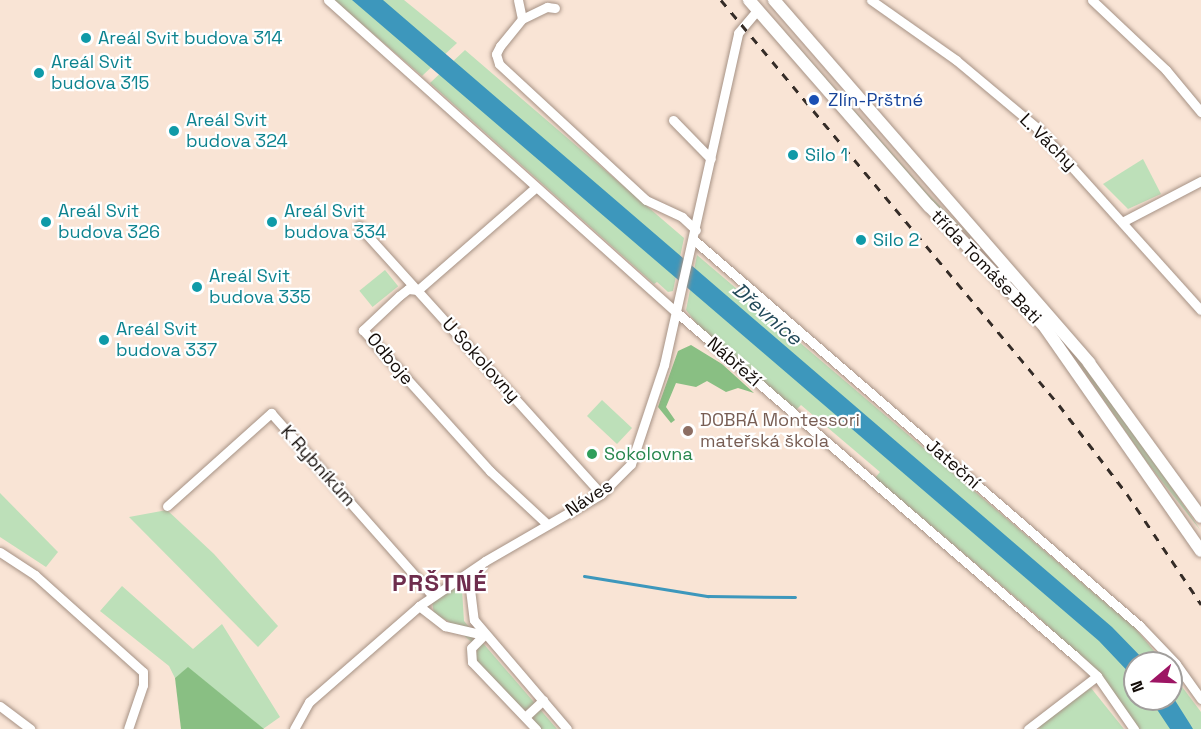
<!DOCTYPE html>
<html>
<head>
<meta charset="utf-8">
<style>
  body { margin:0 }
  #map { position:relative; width:1201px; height:729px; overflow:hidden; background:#f9e4d5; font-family:"Space Grotesk",sans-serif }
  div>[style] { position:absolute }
  .green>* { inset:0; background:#bde0b9; transform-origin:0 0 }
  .forest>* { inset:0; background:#89bf83 }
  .water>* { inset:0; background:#3d97bc }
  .stream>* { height:3px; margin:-1.5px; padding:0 1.5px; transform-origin:1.5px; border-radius:1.5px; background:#3d97bc }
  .roads { filter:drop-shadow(0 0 2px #a69285) drop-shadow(0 0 2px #a69285) }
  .minor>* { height:9px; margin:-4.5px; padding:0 4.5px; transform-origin:4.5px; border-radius:4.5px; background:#fff }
  .major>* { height:12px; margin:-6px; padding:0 6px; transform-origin:6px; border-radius:6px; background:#fff }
  .rail>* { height:3px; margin-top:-1.5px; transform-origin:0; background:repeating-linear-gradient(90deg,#352c27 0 8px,transparent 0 16px) }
  .dots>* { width:16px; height:16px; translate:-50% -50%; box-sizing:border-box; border:3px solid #fff; border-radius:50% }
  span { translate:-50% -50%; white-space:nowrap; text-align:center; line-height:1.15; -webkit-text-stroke:4.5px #fff; paint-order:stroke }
  .culture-label { font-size:18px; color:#0d838f }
  .left { translate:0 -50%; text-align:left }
  .transit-label { font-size:18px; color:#164399 }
  .street-label { font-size:18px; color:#130c08 }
  .education-label { font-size:18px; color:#785e54 }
  .leisure-label { font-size:18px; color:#27864d }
  .water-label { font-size:20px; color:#224959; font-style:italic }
  .district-label { font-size:24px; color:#6e2d4d; font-weight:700; letter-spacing:1.5px }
  .north { position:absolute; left:1123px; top:651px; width:60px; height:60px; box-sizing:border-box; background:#fff; border:2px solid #a19e9c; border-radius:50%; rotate:251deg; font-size:16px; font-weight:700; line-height:24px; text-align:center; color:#130c08 }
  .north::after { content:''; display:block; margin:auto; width:21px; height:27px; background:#9d1564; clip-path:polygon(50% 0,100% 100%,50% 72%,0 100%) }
</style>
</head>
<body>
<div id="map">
  <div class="green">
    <div style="clip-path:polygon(334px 0,404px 0,457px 43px,422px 76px)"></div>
    <div style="clip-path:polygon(773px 18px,927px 193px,977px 243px,928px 198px)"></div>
    <div style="clip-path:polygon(465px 50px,684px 238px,673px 291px,668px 292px,657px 282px,654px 284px,430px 83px)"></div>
    <div style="clip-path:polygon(1143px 159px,1161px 194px,1128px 209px,1103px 184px)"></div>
    <div style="clip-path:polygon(697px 255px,1135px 628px,1164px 663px,1135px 663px,1135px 699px,1171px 699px,1171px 672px,1201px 712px,1201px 729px,1140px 729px,1095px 670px,1034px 613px,875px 478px,880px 472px,801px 405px,796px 410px,701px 329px,686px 310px)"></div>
    <div style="left:385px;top:270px;width:21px;height:33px;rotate:51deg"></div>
    <div style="clip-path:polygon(1063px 340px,1140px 440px,1201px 531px,1146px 461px)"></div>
    <div style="left:602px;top:400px;width:41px;height:22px;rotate:43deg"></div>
    <div style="clip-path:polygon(0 493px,58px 552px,46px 567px,0 537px)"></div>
    <div style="clip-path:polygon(167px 510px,214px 554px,278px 626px,258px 647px,129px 517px)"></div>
    <div style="clip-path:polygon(122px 586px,193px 649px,222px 624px,280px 717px,263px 729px,188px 668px,175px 678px,169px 666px,100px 611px)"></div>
    <div style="clip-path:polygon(452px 589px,462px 589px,464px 621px,557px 729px,536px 729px,473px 663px,478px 648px,448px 621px,434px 614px,432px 601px)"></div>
    <div style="clip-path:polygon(1091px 688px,1124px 729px,1040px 729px,1037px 725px)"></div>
  </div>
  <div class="forest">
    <div style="clip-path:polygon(691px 345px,722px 364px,754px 393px,738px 388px,726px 392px,707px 381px,696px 387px,676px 383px,666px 407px,675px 420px,671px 423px,658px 407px,678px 351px)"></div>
    <div style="clip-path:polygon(188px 667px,264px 729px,181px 729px,175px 678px)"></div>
  </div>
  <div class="water">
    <div style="clip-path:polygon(352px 0,383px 0,1112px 627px,1147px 663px,1135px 663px,1135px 679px,1099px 641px)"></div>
    <div style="clip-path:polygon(1171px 694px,1190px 724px,1193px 729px,1170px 729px,1150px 699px,1171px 699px)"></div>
  </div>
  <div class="stream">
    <div style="left:584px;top:576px;width:126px;rotate:9.2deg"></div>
    <div style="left:708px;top:596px;width:87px;rotate:0.7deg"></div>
  </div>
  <div class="roads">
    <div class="minor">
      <div style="left:328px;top:0;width:466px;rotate:41.9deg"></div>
      <div style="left:675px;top:311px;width:528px;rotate:40.78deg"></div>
      <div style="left:1075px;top:656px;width:30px;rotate:42deg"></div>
      <div style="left:1097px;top:676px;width:65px;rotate:55.1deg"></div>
      <div style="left:518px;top:0;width:19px;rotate:78deg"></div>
      <div style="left:522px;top:19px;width:35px;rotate:129deg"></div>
      <div style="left:500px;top:46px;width:9px;rotate:117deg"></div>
      <div style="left:496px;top:54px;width:10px;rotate:73deg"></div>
      <div style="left:499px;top:64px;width:200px;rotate:42.8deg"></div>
      <div style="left:646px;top:200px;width:40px;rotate:25deg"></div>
      <div style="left:682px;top:217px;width:19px;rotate:43deg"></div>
      <div style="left:871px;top:0;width:104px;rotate:35.2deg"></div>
      <div style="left:956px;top:60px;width:104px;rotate:39.9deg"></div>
      <div style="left:1036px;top:127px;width:246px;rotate:48deg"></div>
      <div style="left:1092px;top:0;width:102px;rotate:43.4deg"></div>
      <div style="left:1166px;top:70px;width:55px;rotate:50.2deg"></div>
      <div style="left:522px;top:19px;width:28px;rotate:-26deg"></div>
      <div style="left:547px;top:7px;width:8px;rotate:7deg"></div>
      <div style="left:673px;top:120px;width:54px;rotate:45.7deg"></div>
      <div style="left:536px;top:187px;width:157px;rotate:138.9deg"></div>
      <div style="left:418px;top:290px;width:10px;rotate:-174deg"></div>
      <div style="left:408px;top:289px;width:11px;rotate:142deg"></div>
      <div style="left:399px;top:296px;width:50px;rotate:136.6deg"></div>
      <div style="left:363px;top:330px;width:190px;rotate:48deg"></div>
      <div style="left:490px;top:471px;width:78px;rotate:42.9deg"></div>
      <div style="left:1124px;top:221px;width:87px;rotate:-27.5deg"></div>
      <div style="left:359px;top:226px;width:361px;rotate:47.9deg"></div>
      <div style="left:694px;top:240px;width:590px;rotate:40.88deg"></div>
      <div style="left:1140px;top:626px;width:52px;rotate:46.5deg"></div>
      <div style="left:1176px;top:664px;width:43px;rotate:54.5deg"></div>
      <div style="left:167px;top:506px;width:140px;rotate:-41.8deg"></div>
      <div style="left:271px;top:413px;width:244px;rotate:48.5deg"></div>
      <div style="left:0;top:552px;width:42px;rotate:33.3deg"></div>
      <div style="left:35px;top:575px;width:145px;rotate:41.9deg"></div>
      <div style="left:143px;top:672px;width:13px;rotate:90deg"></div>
      <div style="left:143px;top:685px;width:46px;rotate:108.8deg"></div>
      <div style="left:480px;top:567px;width:24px;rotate:114deg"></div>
      <div style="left:470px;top:589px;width:31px;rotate:83deg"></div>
      <div style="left:474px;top:620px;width:143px;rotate:49.5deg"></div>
      <div style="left:419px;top:606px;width:33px;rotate:38deg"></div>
      <div style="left:445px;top:626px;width:40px;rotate:13deg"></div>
      <div style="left:484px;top:635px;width:18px;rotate:135deg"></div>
      <div style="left:471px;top:648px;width:14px;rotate:86deg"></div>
      <div style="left:472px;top:662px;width:93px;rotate:46.3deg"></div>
      <div style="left:0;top:706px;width:38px;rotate:37deg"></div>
      <div style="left:525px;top:717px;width:25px;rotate:-43deg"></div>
      <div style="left:294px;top:729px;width:31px;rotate:-61deg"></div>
      <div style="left:309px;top:702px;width:146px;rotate:-41.1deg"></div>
      <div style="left:419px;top:606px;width:80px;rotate:-34.3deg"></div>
      <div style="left:485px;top:561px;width:134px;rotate:-30deg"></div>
      <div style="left:601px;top:494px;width:42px;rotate:-45deg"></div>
      <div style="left:631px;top:464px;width:104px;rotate:-71.6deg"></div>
      <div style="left:664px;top:365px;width:340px;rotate:-77.4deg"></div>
      <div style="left:738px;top:33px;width:30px;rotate:-50deg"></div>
      <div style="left:1028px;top:729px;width:87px;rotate:-37.5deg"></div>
    </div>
    <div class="major">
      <div style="left:749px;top:0;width:274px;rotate:48.9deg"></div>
      <div style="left:929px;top:206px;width:166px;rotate:46.2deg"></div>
      <div style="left:1044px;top:326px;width:274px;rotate:55.1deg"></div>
      <div style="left:774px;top:0;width:481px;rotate:49deg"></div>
      <div style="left:1089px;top:363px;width:190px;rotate:54deg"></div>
    </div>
  </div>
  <div class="rail">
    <div style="left:721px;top:0;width:528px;rotate:50.15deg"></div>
    <div style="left:1059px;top:405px;width:112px;rotate:52.6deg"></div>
    <div style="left:1127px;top:494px;width:133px;rotate:56.1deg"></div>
  </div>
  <div class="dots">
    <div style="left:86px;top:38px;background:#0f9aa8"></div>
    <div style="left:39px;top:73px;background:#0f9aa8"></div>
    <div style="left:814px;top:100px;background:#1a4fb4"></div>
    <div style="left:174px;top:131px;background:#0f9aa8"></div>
    <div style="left:793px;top:155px;background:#0f9aa8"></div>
    <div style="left:46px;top:222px;background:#0f9aa8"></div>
    <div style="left:272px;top:222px;background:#0f9aa8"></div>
    <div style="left:861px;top:240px;background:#0f9aa8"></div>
    <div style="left:197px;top:287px;background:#0f9aa8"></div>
    <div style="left:104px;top:340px;background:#0f9aa8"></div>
    <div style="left:688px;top:431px;background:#8d6e63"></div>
    <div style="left:592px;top:454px;background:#2e9e5b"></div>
  </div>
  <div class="culture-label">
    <span class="left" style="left:98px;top:38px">Areál Svit budova 314</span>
    <span class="left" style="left:51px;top:73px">Areál Svit<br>budova 315</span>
    <span class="left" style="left:186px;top:131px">Areál Svit<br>budova 324</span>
    <span class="left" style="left:805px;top:155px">Silo 1</span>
    <span class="left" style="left:58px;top:222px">Areál Svit<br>budova 326</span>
    <span class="left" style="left:284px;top:222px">Areál Svit<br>budova 334</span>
    <span class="left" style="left:873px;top:240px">Silo 2</span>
    <span class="left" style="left:209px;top:287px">Areál Svit<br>budova 335</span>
    <span class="left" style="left:116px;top:340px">Areál Svit<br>budova 337</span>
  </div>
  <div class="transit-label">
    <span class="left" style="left:828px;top:100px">Zlín-Prštné</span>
  </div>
  <div class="street-label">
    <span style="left:1048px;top:142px;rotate:45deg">L. Váchy</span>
    <span style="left:986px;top:267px;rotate:46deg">třída Tomáše Bati</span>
    <span style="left:390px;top:359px;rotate:50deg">Odboje</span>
    <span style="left:481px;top:360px;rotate:48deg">U Sokolovny</span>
    <span style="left:734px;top:362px;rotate:41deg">Nábřeží</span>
    <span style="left:953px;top:464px;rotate:41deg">Jateční</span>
    <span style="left:318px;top:466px;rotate:48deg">K Rybníkům</span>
    <span style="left:589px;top:498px;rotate:-33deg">Náves</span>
  </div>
  <div class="education-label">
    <span class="left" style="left:700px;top:431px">DOBRÁ Montessori<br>mateřská škola</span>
  </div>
  <div class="leisure-label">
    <span class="left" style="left:604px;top:454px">Sokolovna</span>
  </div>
  <div class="water-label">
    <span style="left:767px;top:314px;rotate:41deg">Dřevnice</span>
  </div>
  <div class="district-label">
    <span style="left:440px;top:583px">PRŠTNÉ</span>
  </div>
  <div class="north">N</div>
</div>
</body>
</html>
